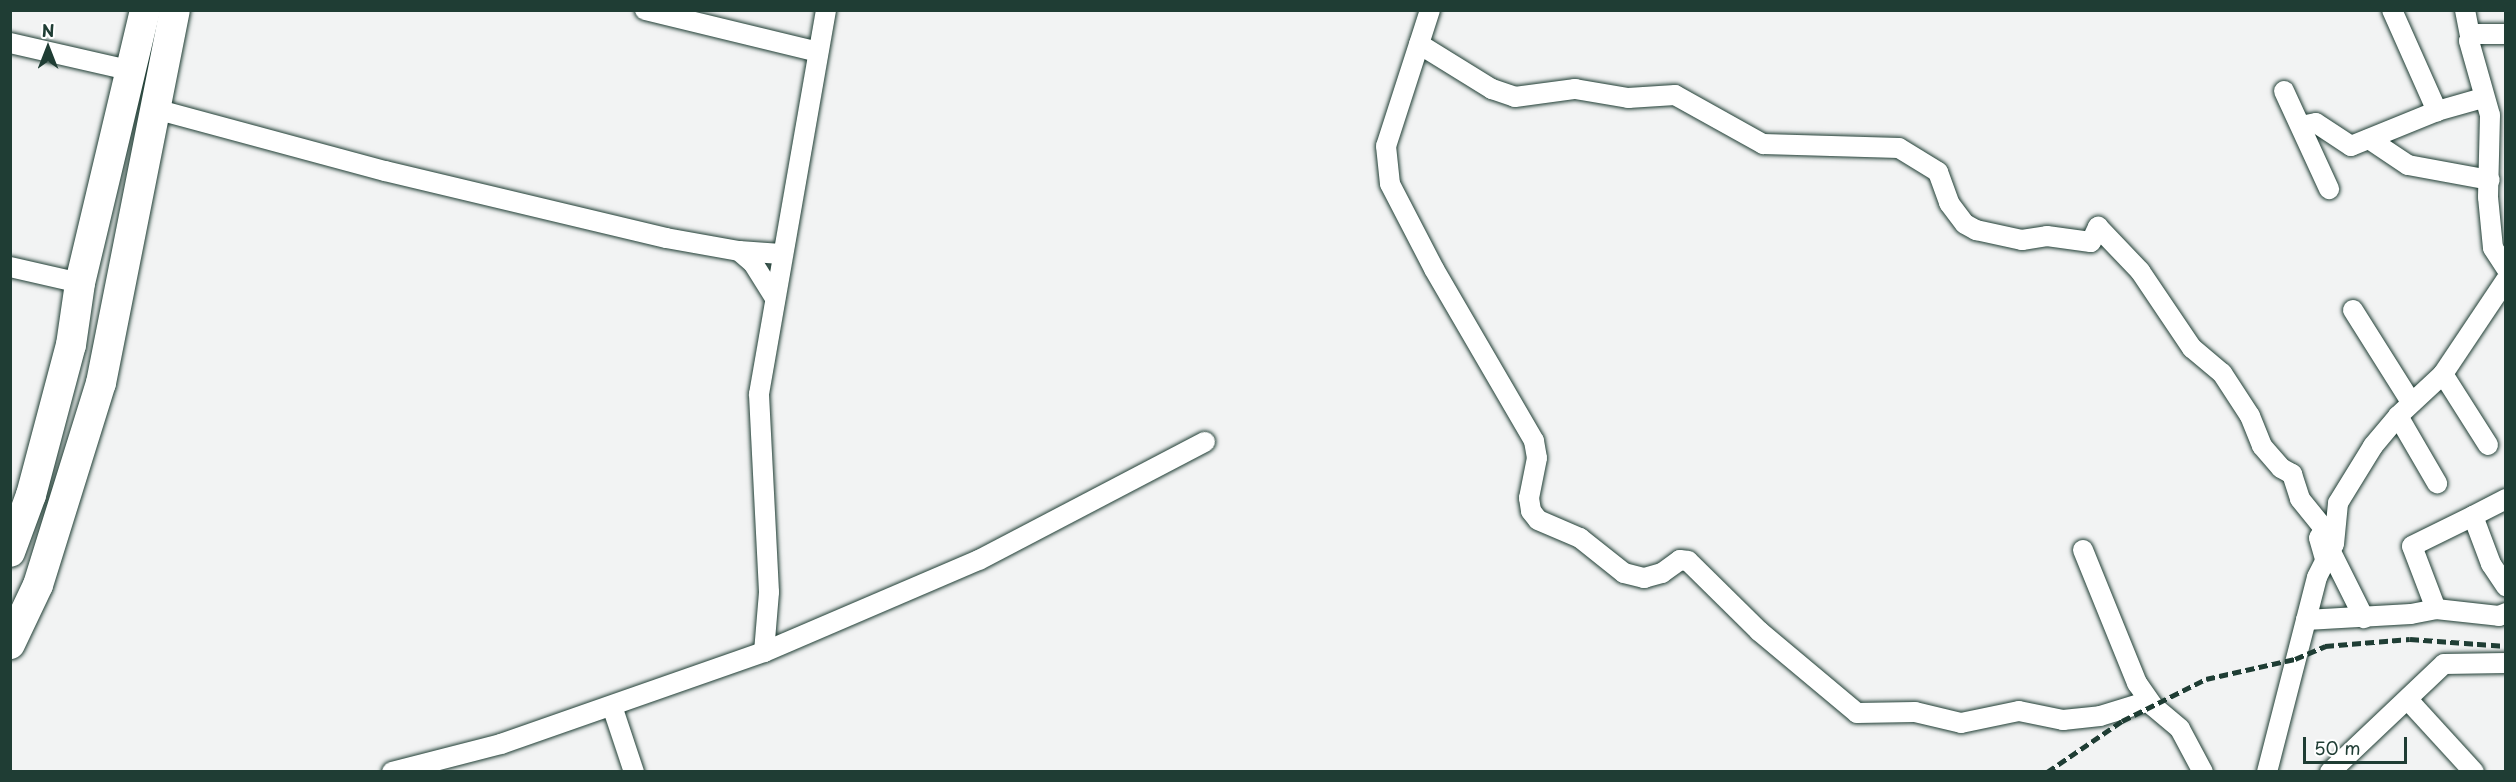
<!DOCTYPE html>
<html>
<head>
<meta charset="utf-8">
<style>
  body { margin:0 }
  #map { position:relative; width:2516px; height:782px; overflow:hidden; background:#f2f3f3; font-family:"Playpen Sans",sans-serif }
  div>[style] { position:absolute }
  .roads { filter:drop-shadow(0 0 2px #1f3d34) drop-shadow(0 0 2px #1f3d34) }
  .minor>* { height:20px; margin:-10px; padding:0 10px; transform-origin:10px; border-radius:10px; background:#fff }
  .highway>* { height:30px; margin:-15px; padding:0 15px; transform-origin:15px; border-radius:15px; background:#fff }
  .rail>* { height:4.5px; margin-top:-2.25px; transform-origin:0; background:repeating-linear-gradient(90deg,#1f3d34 0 9px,transparent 0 13.5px) }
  span { translate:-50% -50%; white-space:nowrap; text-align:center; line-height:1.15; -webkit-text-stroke:5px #fff; paint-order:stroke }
  .frame { position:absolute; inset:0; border:12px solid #1f3d34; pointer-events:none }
  .north { position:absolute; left:18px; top:18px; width:60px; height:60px; -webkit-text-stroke:4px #fff; paint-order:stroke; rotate:0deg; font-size:16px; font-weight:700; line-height:24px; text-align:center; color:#1f3d34 }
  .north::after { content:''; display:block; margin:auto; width:21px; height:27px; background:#1f3d34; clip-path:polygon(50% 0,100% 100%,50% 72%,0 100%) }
  .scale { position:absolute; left:2303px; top:737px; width:104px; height:27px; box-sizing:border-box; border:3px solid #1f3d34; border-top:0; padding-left:8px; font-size:18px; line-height:21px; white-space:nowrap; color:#1f3d34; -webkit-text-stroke:4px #fff; paint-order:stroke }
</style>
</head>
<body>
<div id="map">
  <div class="roads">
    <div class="minor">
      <div style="left:645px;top:10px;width:178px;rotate:13.6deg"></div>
      <div style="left:1430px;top:10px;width:143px;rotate:107.9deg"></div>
      <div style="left:1386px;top:146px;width:38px;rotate:84deg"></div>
      <div style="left:1390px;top:184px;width:96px;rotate:62.6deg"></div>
      <div style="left:1434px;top:269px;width:199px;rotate:59.8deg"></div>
      <div style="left:1534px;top:441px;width:17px;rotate:80deg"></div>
      <div style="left:1537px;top:458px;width:41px;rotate:101.3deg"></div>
      <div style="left:1529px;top:498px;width:13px;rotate:81deg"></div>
      <div style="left:1531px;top:511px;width:11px;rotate:52deg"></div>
      <div style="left:1538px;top:520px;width:46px;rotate:23.2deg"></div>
      <div style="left:1580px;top:538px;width:56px;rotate:38.5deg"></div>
      <div style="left:1624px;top:573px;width:21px;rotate:14deg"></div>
      <div style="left:1644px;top:578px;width:19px;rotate:-16deg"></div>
      <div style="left:1662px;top:573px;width:22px;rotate:-36deg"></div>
      <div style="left:1680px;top:560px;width:8px;rotate:7deg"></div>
      <div style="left:1688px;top:561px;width:100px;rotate:44.6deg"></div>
      <div style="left:1759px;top:631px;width:128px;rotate:39.9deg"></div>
      <div style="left:1857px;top:713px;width:58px;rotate:-1deg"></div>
      <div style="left:1915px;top:712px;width:47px;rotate:13.4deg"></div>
      <div style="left:1961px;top:723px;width:59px;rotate:-11.7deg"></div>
      <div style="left:2019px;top:711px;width:45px;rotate:11.6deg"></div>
      <div style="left:2063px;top:720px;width:37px;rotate:-6deg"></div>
      <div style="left:2100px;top:716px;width:51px;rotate:-17deg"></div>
      <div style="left:2392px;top:10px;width:111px;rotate:66deg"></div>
      <div style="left:2465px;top:10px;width:26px;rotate:79deg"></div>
      <div style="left:2506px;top:34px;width:31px;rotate:180deg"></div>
      <div style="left:2475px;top:34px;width:9px;rotate:131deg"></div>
      <div style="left:2469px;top:41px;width:77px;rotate:74.2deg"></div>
      <div style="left:2490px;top:115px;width:82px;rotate:91.4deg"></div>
      <div style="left:2488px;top:197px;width:51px;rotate:84.4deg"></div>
      <div style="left:2493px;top:248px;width:24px;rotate:57deg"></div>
      <div style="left:10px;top:43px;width:126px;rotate:12.8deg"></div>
      <div style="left:1419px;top:44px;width:86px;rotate:31.7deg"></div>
      <div style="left:1492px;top:89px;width:24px;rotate:19deg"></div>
      <div style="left:1515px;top:97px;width:61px;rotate:-7.6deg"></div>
      <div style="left:1575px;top:89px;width:54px;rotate:9.6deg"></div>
      <div style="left:1628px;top:98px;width:47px;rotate:-3.7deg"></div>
      <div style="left:1675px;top:95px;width:101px;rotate:29.1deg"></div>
      <div style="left:1763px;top:144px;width:136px;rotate:1.7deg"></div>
      <div style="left:1899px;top:148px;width:46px;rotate:31.6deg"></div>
      <div style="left:1938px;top:172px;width:33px;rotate:70deg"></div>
      <div style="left:1949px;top:203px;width:26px;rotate:53deg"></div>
      <div style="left:1965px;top:224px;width:13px;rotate:29deg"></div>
      <div style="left:1976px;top:230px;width:47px;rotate:12.3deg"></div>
      <div style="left:2022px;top:240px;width:25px;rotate:-9deg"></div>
      <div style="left:2047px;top:236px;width:44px;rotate:7.8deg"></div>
      <div style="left:2091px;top:242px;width:17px;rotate:-65deg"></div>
      <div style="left:2098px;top:227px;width:61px;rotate:46.3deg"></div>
      <div style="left:2140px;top:271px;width:93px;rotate:56deg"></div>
      <div style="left:2192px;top:348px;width:39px;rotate:40deg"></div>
      <div style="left:2222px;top:373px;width:51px;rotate:56.9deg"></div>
      <div style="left:2250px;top:416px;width:32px;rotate:68deg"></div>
      <div style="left:2262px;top:446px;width:29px;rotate:49deg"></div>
      <div style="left:2281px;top:468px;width:13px;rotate:29deg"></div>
      <div style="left:2292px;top:474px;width:26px;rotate:72deg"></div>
      <div style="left:2300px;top:499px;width:38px;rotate:51deg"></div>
      <div style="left:2324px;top:529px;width:10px;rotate:119deg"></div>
      <div style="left:2319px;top:538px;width:22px;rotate:74deg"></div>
      <div style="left:2284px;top:91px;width:108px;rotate:65.3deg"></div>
      <div style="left:155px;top:109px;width:238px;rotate:15.1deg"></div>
      <div style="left:385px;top:171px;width:289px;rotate:13.4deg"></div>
      <div style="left:666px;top:238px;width:74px;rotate:10.1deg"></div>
      <div style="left:739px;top:251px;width:42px;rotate:4.1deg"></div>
      <div style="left:2301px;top:126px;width:15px;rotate:-11deg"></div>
      <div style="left:2316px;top:123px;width:42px;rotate:33.3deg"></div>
      <div style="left:2351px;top:146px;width:93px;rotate:-22.1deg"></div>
      <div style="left:2437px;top:111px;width:48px;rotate:-15.8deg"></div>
      <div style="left:2369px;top:139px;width:47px;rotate:33.7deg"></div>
      <div style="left:2408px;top:165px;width:83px;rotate:10.4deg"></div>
      <div style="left:739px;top:251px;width:18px;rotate:41deg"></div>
      <div style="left:753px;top:263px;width:39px;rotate:58deg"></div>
      <div style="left:10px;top:267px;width:72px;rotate:12.9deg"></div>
      <div style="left:2353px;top:310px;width:109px;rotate:57.8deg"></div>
      <div style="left:2443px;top:374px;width:84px;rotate:57.6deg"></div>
      <div style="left:2398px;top:416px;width:78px;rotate:59.8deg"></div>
      <div style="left:2506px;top:499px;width:37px;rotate:153deg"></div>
      <div style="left:2473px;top:516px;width:51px;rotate:69.4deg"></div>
      <div style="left:2491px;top:564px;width:27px;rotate:56deg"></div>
      <div style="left:2083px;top:550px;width:144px;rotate:67.9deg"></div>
      <div style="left:2137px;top:683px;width:28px;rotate:55deg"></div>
      <div style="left:2153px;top:706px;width:35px;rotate:40deg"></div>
      <div style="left:2180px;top:729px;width:49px;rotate:61.9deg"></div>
      <div style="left:2331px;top:552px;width:74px;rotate:63.4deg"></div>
      <div style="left:2436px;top:609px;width:67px;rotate:-110.9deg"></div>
      <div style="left:2412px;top:546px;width:68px;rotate:-26.2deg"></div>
      <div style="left:2306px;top:620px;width:105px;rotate:-3.3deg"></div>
      <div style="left:2411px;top:614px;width:25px;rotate:-11deg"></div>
      <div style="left:2436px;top:609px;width:63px;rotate:6.3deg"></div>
      <div style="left:2499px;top:616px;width:8px;rotate:-23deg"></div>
      <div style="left:764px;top:652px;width:60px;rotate:-85.2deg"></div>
      <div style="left:769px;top:592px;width:198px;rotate:-92.9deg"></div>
      <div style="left:759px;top:394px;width:390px;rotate:-80.1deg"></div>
      <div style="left:2409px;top:701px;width:96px;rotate:47.5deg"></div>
      <div style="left:612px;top:706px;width:70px;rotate:71.6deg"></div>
      <div style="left:392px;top:772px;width:113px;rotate:-14.4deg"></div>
      <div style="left:501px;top:744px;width:279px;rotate:-19.3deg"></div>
      <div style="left:764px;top:652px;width:234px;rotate:-23.2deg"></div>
      <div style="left:979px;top:560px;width:255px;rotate:-27.6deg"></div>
      <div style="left:2267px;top:772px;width:201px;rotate:-75.6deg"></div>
      <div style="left:2317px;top:577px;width:37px;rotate:-63deg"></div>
      <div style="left:2334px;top:544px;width:41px;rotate:-84.4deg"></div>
      <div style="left:2338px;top:503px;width:67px;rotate:-58.4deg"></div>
      <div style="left:2373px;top:446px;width:39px;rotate:-50deg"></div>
      <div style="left:2398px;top:416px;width:62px;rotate:-43deg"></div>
      <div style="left:2443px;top:374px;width:113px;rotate:-56.2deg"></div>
      <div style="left:2330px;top:772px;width:157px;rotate:-43.5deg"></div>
      <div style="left:2444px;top:664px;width:62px;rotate:-0.9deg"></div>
    </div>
    <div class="highway">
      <div style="left:10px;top:552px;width:61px;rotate:-69.8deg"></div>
      <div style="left:31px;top:495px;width:155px;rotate:-75.1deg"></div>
      <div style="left:71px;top:345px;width:63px;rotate:-81.7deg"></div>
      <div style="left:80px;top:283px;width:281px;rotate:-76.6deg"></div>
      <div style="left:10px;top:644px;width:65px;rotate:-64.6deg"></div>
      <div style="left:38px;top:585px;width:212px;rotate:-72.7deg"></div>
      <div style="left:101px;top:383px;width:380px;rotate:-78.8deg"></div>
    </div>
  </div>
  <div class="rail">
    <div style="left:2047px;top:772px;width:91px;rotate:-34.2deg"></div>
    <div style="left:2122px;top:721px;width:94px;rotate:-26.6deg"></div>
    <div style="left:2206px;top:679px;width:91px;rotate:-12.7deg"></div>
    <div style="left:2295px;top:659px;width:33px;rotate:-23deg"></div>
    <div style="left:2325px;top:646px;width:85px;rotate:-4.7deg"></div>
    <div style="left:2410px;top:639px;width:96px;rotate:4.2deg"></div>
  </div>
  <div class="frame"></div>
  <div class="north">N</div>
  <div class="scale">50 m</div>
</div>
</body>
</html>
